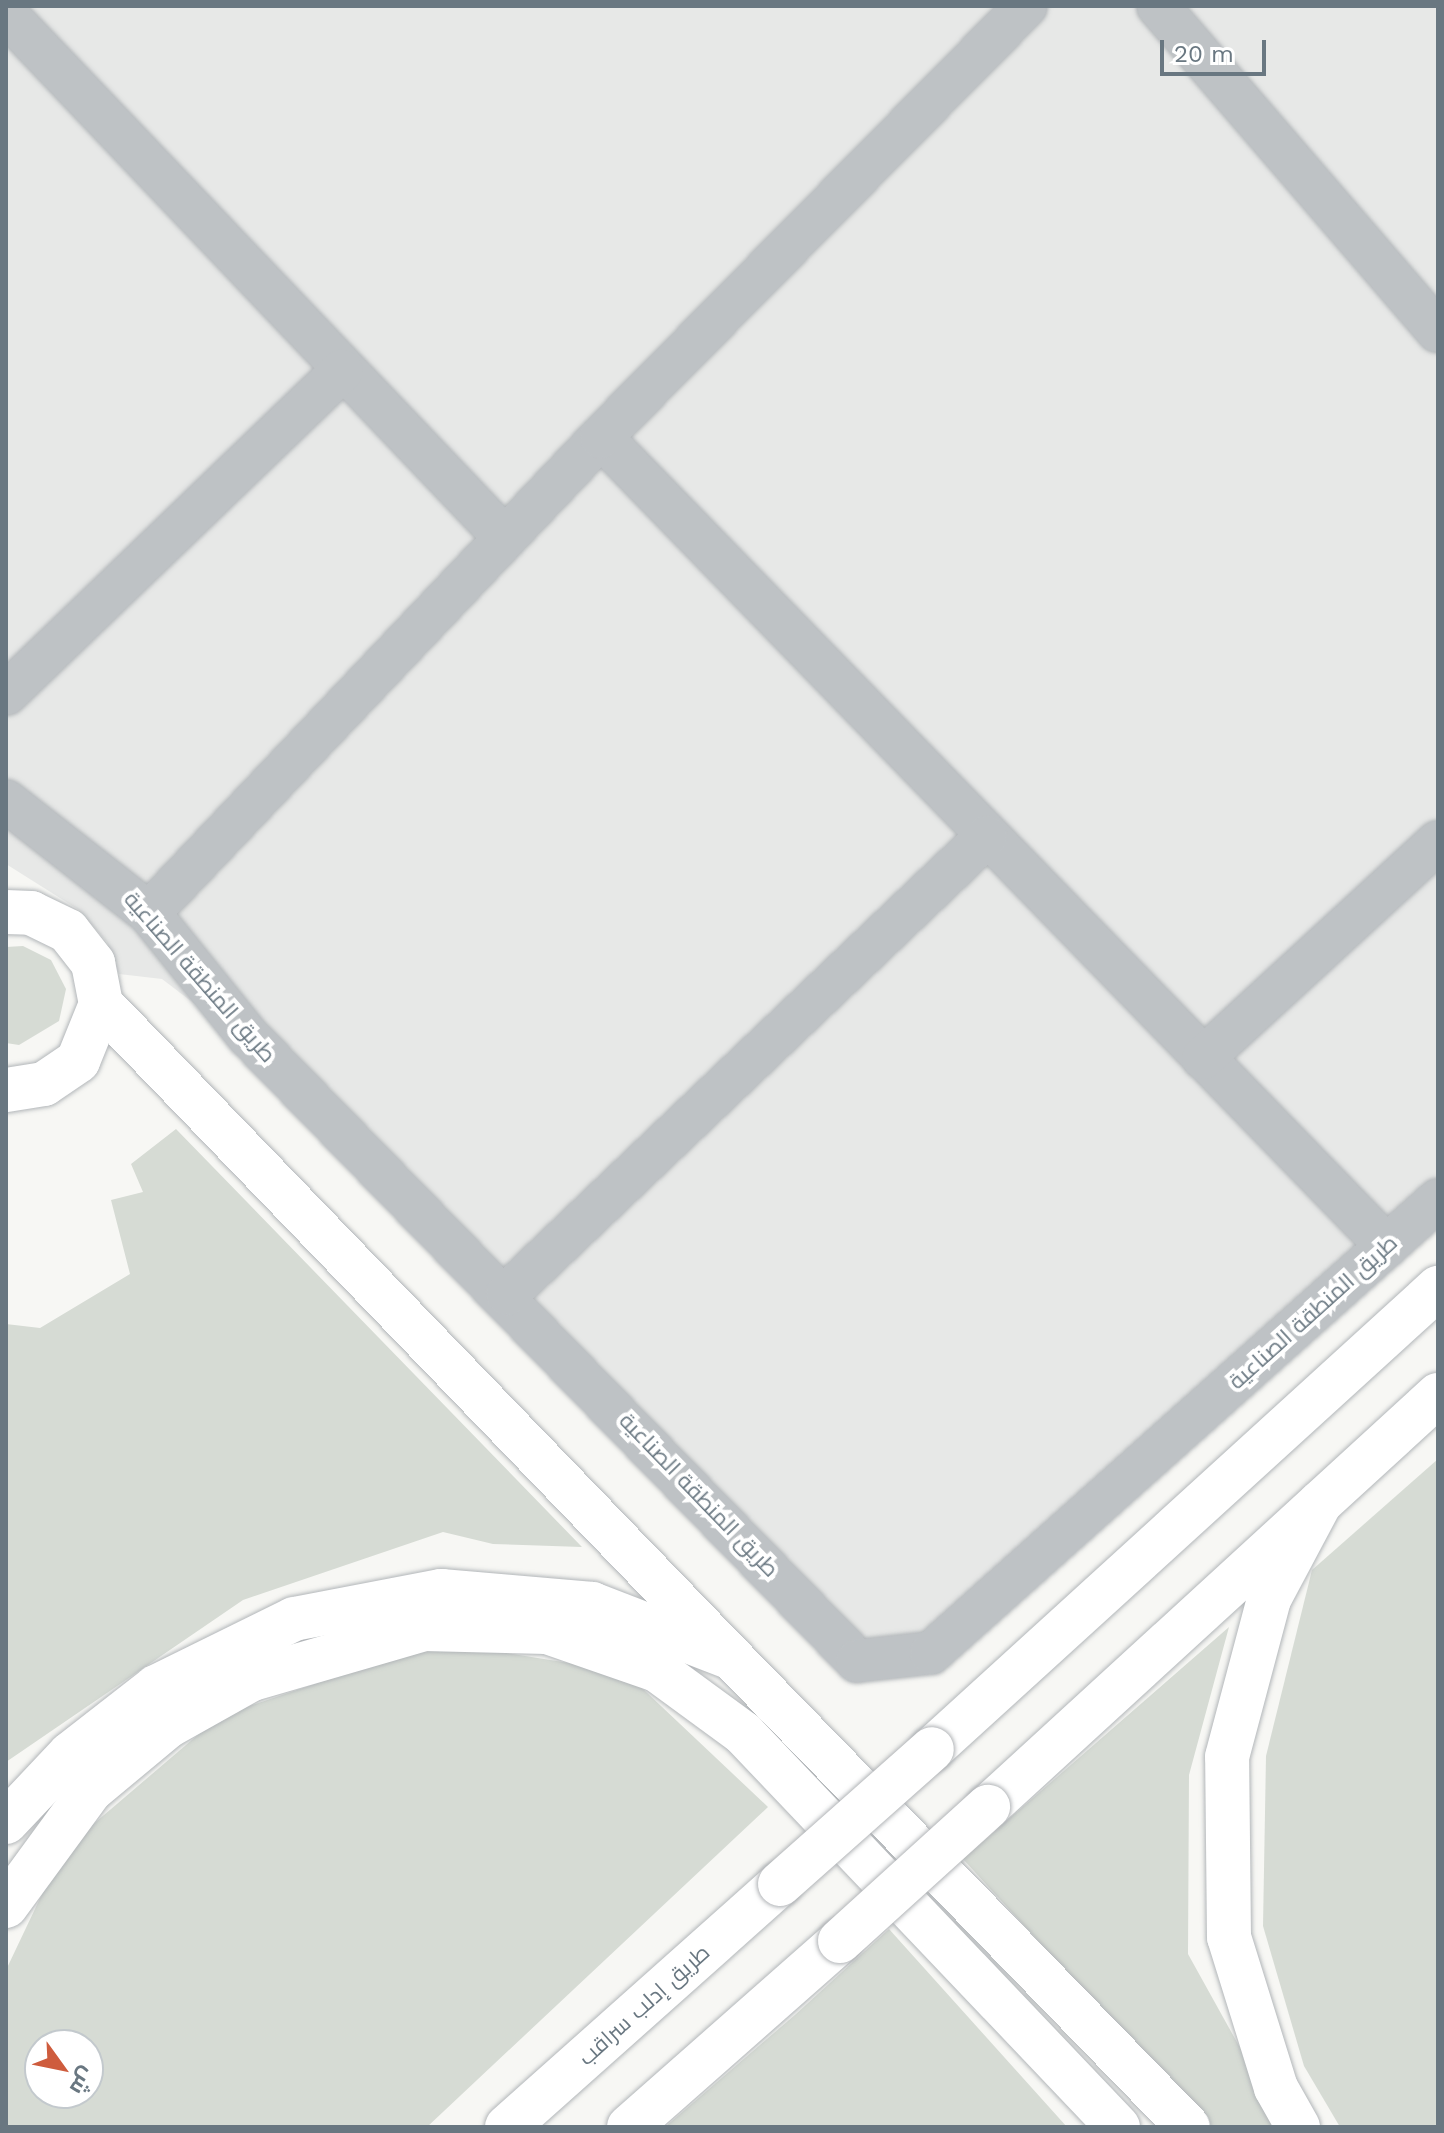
<!DOCTYPE html>
<html>
<head>
<meta charset="utf-8">
<style>
  body { margin:0 }
  #map { position:relative; width:1444px; height:2133px; overflow:hidden; background:#f7f7f4; font-family:"Work Sans",Cairo,sans-serif }
  div>[style] { position:absolute }
  .built>* { inset:0; background:#e7e8e7 }
  .green>* { inset:0; background:#d6dbd4 }
  .roads { filter:drop-shadow(0 0 2px #b2b6b9) drop-shadow(0 0 2px #b2b6b9) }
  .minor>* { height:42px; margin:-21px; padding:0 21px; transform-origin:21px; border-radius:21px; background:#bec2c5 }
  .primary>* { height:44px; margin:-22px; padding:0 22px; transform-origin:22px; border-radius:22px; background:#fff }
  .trunk>* { height:44px; margin:-22px; padding:0 22px; transform-origin:22px; border-radius:22px; background:#fff }
  .bridges { filter:drop-shadow(0 0 2px #b2b5b8) drop-shadow(0 0 2px #b2b5b8) }
  .trunk-bridge>* { height:44px; margin:-22px; padding:0 22px; transform-origin:22px; border-radius:22px; background:#fff }
  span { translate:-50% -50%; white-space:nowrap; text-align:center; line-height:1.15; -webkit-text-stroke:8px #fff; paint-order:stroke }
  .street-label { font-size:22px; color:#697781 }
  .frame { position:absolute; inset:0; border:8px solid #697781; pointer-events:none }
  .north { position:absolute; left:24px; top:2029px; width:80px; height:80px; box-sizing:border-box; background:#fff; border:2px solid #c3c9cd; border-radius:50%; rotate:123deg; font-size:22px; font-weight:700; line-height:32px; text-align:center; color:#697781 }
  .north::after { content:''; display:block; margin:auto; width:28px; height:36px; background:#ce5c3d; clip-path:polygon(50% 0,100% 100%,50% 72%,0 100%) }
  .scale { position:absolute; left:1160px; top:40px; width:106px; height:36px; box-sizing:border-box; border:4px solid #697781; border-top:0; padding-left:10px; font-size:24px; line-height:28px; white-space:nowrap; color:#697781; -webkit-text-stroke:6px #fff; paint-order:stroke }
</style>
</head>
<body>
<div id="map">
  <div class="built">
    <div style="clip-path:polygon(6px 6px,1438px 6px,1438px 1196px,931px 1653px,857px 1661px,225px 1027px,162px 979px,119px 974px,107px 942px,79px 910px,6px 864px)"></div>
  </div>
  <div class="green">
    <div style="clip-path:polygon(23px 946px,51px 960px,66px 989px,59px 1021px,19px 1045px,6px 1043px,6px 947px)"></div>
    <div style="clip-path:polygon(176px 1129px,582px 1547px,493px 1544px,443px 1532px,243px 1600px,6px 1762px,6px 1324px,40px 1328px,130px 1274px,111px 1200px,143px 1192px,131px 1164px)"></div>
    <div style="clip-path:polygon(1438px 1459px,1438px 2127px,1340px 2127px,1304px 2066px,1263px 1926px,1266px 1756px,1312px 1570px)"></div>
    <div style="clip-path:polygon(1229px 1627px,1189px 1775px,1188px 1954px,1284px 2127px,1209px 2127px,963px 1859px)"></div>
    <div style="clip-path:polygon(evenodd,439px 1642px,625px 1672px,768px 1807px,427px 2127px,6px 2127px,6px 1970px,63px 1850px,220px 1716px,439px 1642px,40px 2045px,88px 2045px,88px 2093px,40px 2093px,40px 2045px)"></div>
    <div style="clip-path:polygon(889px 1929px,1067px 2127px,665px 2127px,796px 2014px)"></div>
  </div>
  <div class="roads">
    <div class="minor">
      <div style="left:1158px;top:6px;width:429px;rotate:49.3deg"></div>
      <div style="left:6px;top:14px;width:724px;rotate:46.4deg"></div>
      <div style="left:601px;top:437px;width:1128px;rotate:45.83deg"></div>
      <div style="left:6px;top:694px;width:466px;rotate:-43.9deg"></div>
      <div style="left:6px;top:801px;width:182px;rotate:38.1deg"></div>
      <div style="left:149px;top:913px;width:158px;rotate:51.2deg"></div>
      <div style="left:248px;top:1036px;width:873px;rotate:45.74deg"></div>
      <div style="left:857px;top:1661px;width:74px;rotate:-6.2deg"></div>
      <div style="left:931px;top:1653px;width:680px;rotate:-41.78deg"></div>
      <div style="left:149px;top:913px;width:656px;rotate:-46.48deg"></div>
      <div style="left:601px;top:437px;width:605px;rotate:-45.4deg"></div>
      <div style="left:1203px;top:1058px;width:319px;rotate:-42.6deg"></div>
      <div style="left:507px;top:1294px;width:662px;rotate:-43.65deg"></div>
    </div>
    <div class="primary">
      <div style="left:6px;top:912px;width:25px;rotate:2deg"></div>
      <div style="left:31px;top:913px;width:41px;rotate:25.9deg"></div>
      <div style="left:68px;top:931px;width:41px;rotate:52deg"></div>
      <div style="left:93px;top:963px;width:42px;rotate:79deg"></div>
      <div style="left:101px;top:1004px;width:61px;rotate:112deg"></div>
      <div style="left:78px;top:1061px;width:41px;rotate:145.9deg"></div>
      <div style="left:44px;top:1084px;width:38px;rotate:171deg"></div>
      <div style="left:101px;top:1004px;width:909px;rotate:46.03deg"></div>
    </div>
    <div class="trunk">
      <div style="left:932px;top:1749px;width:685px;rotate:-42.34deg"></div>
      <div style="left:988px;top:1807px;width:610px;rotate:-42.48deg"></div>
      <div style="left:6px;top:1822px;width:93px;rotate:-46.7deg"></div>
      <div style="left:70px;top:1754px;width:109px;rotate:-37.9deg"></div>
      <div style="left:156px;top:1687px;width:154px;rotate:-26.2deg"></div>
      <div style="left:294px;top:1619px;width:150px;rotate:-10.8deg"></div>
      <div style="left:441px;top:1591px;width:152px;rotate:4.9deg"></div>
      <div style="left:592px;top:1604px;width:150px;rotate:21.1deg"></div>
      <div style="left:732px;top:1658px;width:654px;rotate:45.81deg"></div>
      <div style="left:6px;top:1906px;width:144px;rotate:-53.8deg"></div>
      <div style="left:91px;top:1790px;width:100px;rotate:-39.7deg"></div>
      <div style="left:168px;top:1726px;width:96px;rotate:-29.2deg"></div>
      <div style="left:252px;top:1679px;width:179px;rotate:-16.2deg"></div>
      <div style="left:424px;top:1629px;width:123px;rotate:1.4deg"></div>
      <div style="left:547px;top:1632px;width:116px;rotate:19.1deg"></div>
      <div style="left:657px;top:1670px;width:107px;rotate:36.2deg"></div>
      <div style="left:743px;top:1733px;width:544px;rotate:46.42deg"></div>
      <div style="left:507px;top:2127px;width:365px;rotate:-41.7deg"></div>
      <div style="left:629px;top:2127px;width:281px;rotate:-41.4deg"></div>
      <div style="left:1298px;top:2127px;width:45px;rotate:-119.4deg"></div>
      <div style="left:1276px;top:2088px;width:158px;rotate:-107.3deg"></div>
      <div style="left:1229px;top:1937px;width:180px;rotate:-90.6deg"></div>
      <div style="left:1227px;top:1757px;width:163px;rotate:-75.1deg"></div>
      <div style="left:1269px;top:1599px;width:109px;rotate:-62deg"></div>
    </div>
  </div>
  <div class="bridges">
    <div class="trunk-bridge">
      <div style="left:780px;top:1884px;width:203px;rotate:-41.6deg"></div>
      <div style="left:840px;top:1941px;width:200px;rotate:-42.2deg"></div>
    </div>
  </div>
  <div class="street-label">
    <span style="left:200px;top:977px;rotate:49deg">طريق المنطقة الصناعية</span>
    <span style="left:1313px;top:1312px;rotate:-42deg">طريق المنطقة الصناعية</span>
    <span style="left:699px;top:1495px;rotate:46deg">طريق المنطقة الصناعية</span>
    <span style="left:644px;top:2005px;rotate:-42deg">طريق إدلب سراقب</span>
  </div>
  <div class="frame"></div>
  <div class="north">ش</div>
  <div class="scale">20 m</div>
</div>
</body>
</html>
